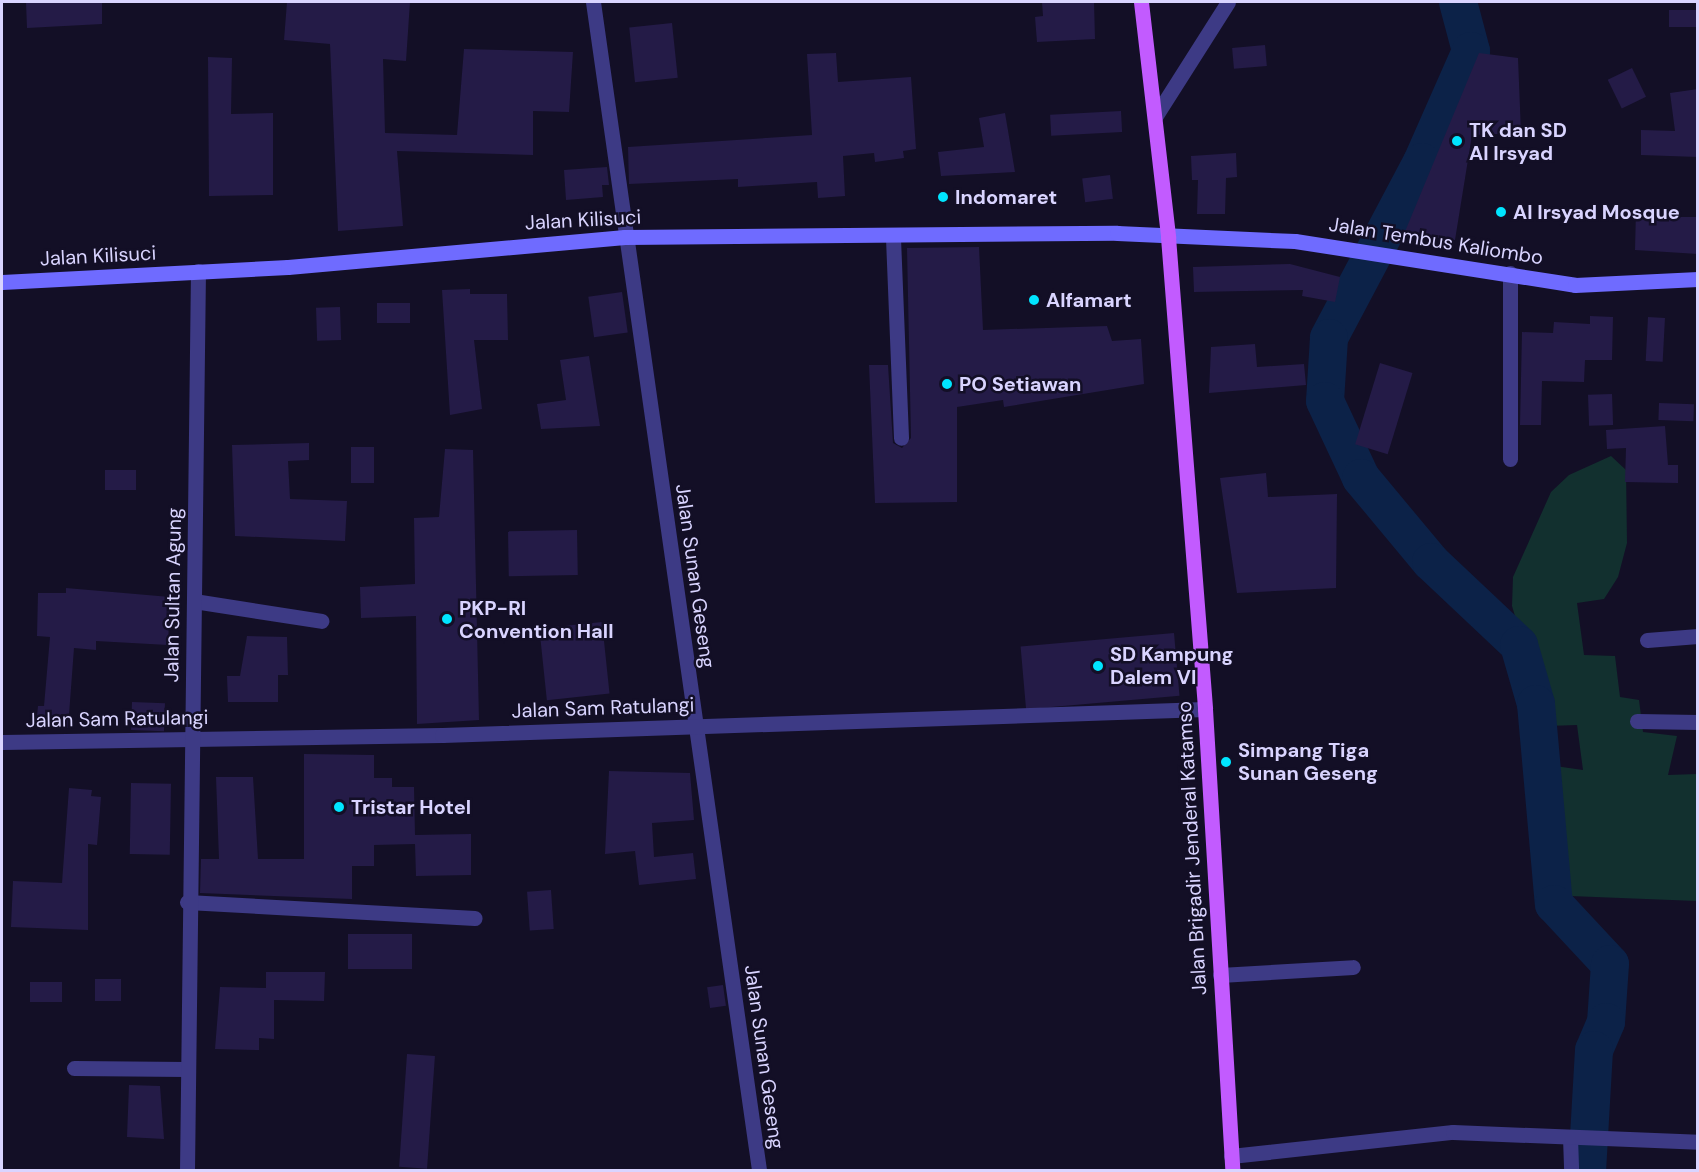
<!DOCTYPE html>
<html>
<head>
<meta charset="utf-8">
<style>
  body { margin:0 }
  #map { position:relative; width:1699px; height:1172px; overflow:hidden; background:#130f26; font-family:"DM Sans",sans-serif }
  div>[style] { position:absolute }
  .green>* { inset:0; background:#12302f }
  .river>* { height:38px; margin:-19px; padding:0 19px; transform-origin:19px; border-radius:19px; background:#0c2248 }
  .building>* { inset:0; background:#241b47; transform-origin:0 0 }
  .minor>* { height:15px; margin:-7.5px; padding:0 7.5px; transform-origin:7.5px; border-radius:7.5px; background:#3d3a85 }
  .tertiary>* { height:15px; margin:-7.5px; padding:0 7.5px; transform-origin:7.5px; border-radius:7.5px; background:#3d3a85 }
  .secondary>* { height:15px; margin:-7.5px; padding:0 7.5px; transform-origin:7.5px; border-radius:7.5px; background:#6f6bff }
  .primary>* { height:15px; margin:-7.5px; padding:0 7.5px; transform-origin:7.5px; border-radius:7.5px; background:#c25bff }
  .dots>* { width:16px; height:16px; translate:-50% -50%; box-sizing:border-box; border:3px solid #130f26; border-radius:50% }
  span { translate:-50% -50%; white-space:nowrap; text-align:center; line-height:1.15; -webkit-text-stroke:5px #130f26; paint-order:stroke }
  .poi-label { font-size:20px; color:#d9d4ff; font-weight:700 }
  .left { translate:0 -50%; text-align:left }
  .street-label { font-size:20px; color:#d9d4ff }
  .frame { position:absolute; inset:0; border:3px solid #d9d4ff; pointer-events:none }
</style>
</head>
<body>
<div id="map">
  <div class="green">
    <div style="clip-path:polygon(1611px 456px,1626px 470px,1627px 543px,1618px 577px,1604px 599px,1577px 603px,1584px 655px,1615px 656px,1620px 697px,1639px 700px,1643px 732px,1677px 736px,1668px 775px,1697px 774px,1697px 901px,1570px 896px,1553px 828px,1548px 765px,1583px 770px,1577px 725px,1548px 726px,1512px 606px,1513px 577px,1551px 492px,1569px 475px)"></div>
  </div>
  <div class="river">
    <div style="left:1458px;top:2px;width:51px;rotate:75.1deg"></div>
    <div style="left:1471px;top:51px;width:121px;rotate:113.8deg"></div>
    <div style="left:1422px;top:162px;width:199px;rotate:117.9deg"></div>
    <div style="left:1329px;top:338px;width:63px;rotate:93.6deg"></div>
    <div style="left:1325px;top:401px;width:85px;rotate:64.9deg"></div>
    <div style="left:1361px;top:478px;width:109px;rotate:50.2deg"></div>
    <div style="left:1431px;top:562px;width:121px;rotate:43.3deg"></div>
    <div style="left:1519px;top:645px;width:61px;rotate:73.9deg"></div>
    <div style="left:1536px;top:704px;width:201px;rotate:84.9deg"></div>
    <div style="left:1554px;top:904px;width:82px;rotate:47deg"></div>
    <div style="left:1610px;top:964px;width:58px;rotate:93.9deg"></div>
    <div style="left:1606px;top:1022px;width:30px;rotate:113deg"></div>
    <div style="left:1594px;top:1050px;width:120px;rotate:93.3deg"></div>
  </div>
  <div class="building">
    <div style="clip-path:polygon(26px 2px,102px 2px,102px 24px,27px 28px)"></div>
    <div style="clip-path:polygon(287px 2px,410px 2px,406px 61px,383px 59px,385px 133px,457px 135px,464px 49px,573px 52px,569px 112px,533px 111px,533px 155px,397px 151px,403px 226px,338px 231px,330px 44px,284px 40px)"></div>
    <div style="clip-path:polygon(1042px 2px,1094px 2px,1095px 39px,1037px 42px,1035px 17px,1043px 16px)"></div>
    <div style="left:1698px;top:10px;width:17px;height:29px;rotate:90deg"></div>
    <div style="left:672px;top:23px;width:55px;height:43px;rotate:84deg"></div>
    <div style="left:1265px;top:45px;width:21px;height:33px;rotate:85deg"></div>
    <div style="clip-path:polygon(836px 53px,838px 82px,911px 77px,916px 149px,903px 151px,904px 158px,875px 162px,874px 153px,843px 156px,845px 196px,818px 198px,817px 182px,738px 187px,738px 179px,629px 184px,628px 147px,812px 135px,807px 54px)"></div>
    <div style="clip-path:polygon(1479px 53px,1518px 58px,1521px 133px,1472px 135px,1455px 240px,1404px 234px)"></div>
    <div style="clip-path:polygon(208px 57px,232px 58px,231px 114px,273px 113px,273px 195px,209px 196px)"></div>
    <div style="left:1632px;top:68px;width:32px;height:27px;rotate:64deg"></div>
    <div style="clip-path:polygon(1698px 89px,1698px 157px,1641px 155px,1641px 130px,1675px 131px,1670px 93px)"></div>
    <div style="left:1121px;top:111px;width:21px;height:71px;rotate:87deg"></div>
    <div style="clip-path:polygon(1005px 113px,1015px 172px,941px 176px,938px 152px,984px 147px,979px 118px)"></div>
    <div style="clip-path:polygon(1236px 153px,1237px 177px,1226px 178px,1225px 214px,1197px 214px,1198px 180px,1192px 180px,1191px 156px)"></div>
    <div style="clip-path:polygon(607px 167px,609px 185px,602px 185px,603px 197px,566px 200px,564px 170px)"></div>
    <div style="left:1110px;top:175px;width:24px;height:28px;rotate:83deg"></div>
    <div style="clip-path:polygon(1636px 210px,1655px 211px,1655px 217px,1698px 217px,1698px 254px,1635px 250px)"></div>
    <div style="clip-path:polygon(979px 247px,983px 330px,1107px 326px,1112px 341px,1141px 339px,1144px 384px,1004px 407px,1003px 400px,957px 407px,957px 502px,875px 503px,869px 365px,888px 365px,893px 443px,902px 448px,911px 438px,907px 248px)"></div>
    <div style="clip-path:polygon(1290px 264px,1340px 277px,1335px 302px,1302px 296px,1303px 290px,1194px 292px,1193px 267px)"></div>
    <div style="clip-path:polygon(470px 289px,470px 294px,507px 294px,508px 340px,474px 340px,482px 409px,450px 415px,442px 290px)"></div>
    <div style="left:622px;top:292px;width:41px;height:34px;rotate:82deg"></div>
    <div style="left:377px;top:303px;width:33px;height:20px"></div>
    <div style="left:340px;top:307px;width:33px;height:24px;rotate:88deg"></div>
    <div style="clip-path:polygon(1590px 316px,1613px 317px,1612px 360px,1585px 360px,1584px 382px,1542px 381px,1541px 425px,1520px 425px,1522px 332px,1553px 333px,1554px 322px,1590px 324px)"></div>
    <div style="left:1648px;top:317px;width:17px;height:44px;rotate:3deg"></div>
    <div style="clip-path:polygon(1255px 344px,1257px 367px,1304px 364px,1306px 385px,1209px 393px,1211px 347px)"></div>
    <div style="clip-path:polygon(589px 356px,600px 426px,541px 429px,537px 404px,566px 400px,560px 360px)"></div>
    <div style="left:1380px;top:363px;width:34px;height:85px;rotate:17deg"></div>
    <div style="left:1612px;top:394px;width:31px;height:24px;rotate:88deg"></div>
    <div style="left:1659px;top:403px;width:35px;height:17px;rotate:2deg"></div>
    <div style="clip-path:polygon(1665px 426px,1668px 465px,1678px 465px,1678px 483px,1625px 482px,1626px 448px,1607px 449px,1606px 430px)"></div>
    <div style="clip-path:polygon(309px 443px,309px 460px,288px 461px,290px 499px,347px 501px,345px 541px,235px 536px,232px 445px)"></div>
    <div style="left:351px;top:447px;width:23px;height:36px"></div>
    <div style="clip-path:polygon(445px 449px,473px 450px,479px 720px,417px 724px,416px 616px,361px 618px,360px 587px,415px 584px,414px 518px,439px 517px)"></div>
    <div style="left:136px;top:470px;width:20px;height:31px;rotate:90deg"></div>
    <div style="clip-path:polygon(1266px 473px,1268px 497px,1337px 494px,1336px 588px,1237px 593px,1220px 478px)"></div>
    <div style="left:577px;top:530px;width:45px;height:69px;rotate:89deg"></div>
    <div style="clip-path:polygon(66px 588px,170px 597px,168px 645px,96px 641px,96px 650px,74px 648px,68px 728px,36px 726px,38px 706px,44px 706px,50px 637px,37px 636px,38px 593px,66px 593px)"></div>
    <div style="left:602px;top:622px;width:72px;height:63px;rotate:84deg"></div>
    <div style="left:1174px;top:633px;width:63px;height:154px;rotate:85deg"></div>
    <div style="clip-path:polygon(247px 636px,287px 637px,288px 675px,278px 675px,278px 702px,228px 702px,227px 676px,240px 676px)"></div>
    <div style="left:132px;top:702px;width:33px;height:28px;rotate:2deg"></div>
    <div style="clip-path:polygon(304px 754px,374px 755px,374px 778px,392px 778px,392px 787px,414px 787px,415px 835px,471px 834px,471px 875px,416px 876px,415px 844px,374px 845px,374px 866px,352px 866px,352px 899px,200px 893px,201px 859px,219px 859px,216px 777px,253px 777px,258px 859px,304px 859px)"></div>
    <div style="clip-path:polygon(609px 771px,690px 773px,694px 820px,652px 823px,654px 857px,693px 853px,696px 879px,639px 885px,635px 851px,605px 854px)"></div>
    <div style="left:131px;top:783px;width:40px;height:71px;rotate:1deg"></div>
    <div style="clip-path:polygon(69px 788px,92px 790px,91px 796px,101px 797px,97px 845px,88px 844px,88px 930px,11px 927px,13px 881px,62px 883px)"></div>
    <div style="left:551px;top:890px;width:39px;height:24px;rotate:86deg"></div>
    <div style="left:348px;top:934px;width:64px;height:35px"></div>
    <div style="clip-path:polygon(266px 972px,325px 972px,324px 1001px,274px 1000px,274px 1039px,259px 1038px,259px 1050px,215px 1049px,220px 987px,266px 988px)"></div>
    <div style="left:95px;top:979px;width:26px;height:22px"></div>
    <div style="left:30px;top:982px;width:32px;height:20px"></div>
    <div style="left:723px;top:985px;width:21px;height:16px;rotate:82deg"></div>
    <div style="left:407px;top:1054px;width:28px;height:113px;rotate:4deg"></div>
    <div style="clip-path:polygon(129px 1085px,160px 1086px,164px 1139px,127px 1137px)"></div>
  </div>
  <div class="minor">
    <div style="left:593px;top:2px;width:1180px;rotate:81.91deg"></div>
    <div style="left:1155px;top:117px;width:136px;rotate:-57.6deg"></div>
    <div style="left:893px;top:238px;width:200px;rotate:87.7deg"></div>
    <div style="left:1510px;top:459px;width:186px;rotate:-90deg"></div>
    <div style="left:194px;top:601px;width:129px;rotate:8.9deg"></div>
    <div style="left:1647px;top:640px;width:51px;rotate:-4.5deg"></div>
    <div style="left:1637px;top:721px;width:61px;rotate:0.9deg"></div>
    <div style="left:187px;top:902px;width:288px;rotate:3.2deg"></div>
    <div style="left:1220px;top:975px;width:133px;rotate:-3.4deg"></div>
    <div style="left:74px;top:1068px;width:112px;rotate:0.5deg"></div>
    <div style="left:1570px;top:1137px;width:33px;rotate:88deg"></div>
    <div style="left:1231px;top:1156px;width:223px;rotate:-6.2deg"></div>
    <div style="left:1453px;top:1132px;width:245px;rotate:2.3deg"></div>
  </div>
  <div class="tertiary">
    <div style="left:2px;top:742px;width:440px;rotate:-0.9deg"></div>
    <div style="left:442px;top:735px;width:763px;rotate:-1.95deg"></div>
    <div style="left:187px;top:1170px;width:899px;rotate:-89.3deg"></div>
  </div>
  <div class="secondary">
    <div style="left:2px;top:282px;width:286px;rotate:-3deg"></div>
    <div style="left:288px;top:267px;width:338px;rotate:-5.1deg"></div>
    <div style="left:625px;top:237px;width:492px;rotate:-0.5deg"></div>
    <div style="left:1117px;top:233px;width:178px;rotate:2.6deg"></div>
    <div style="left:1295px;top:241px;width:283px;rotate:8.9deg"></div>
    <div style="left:1575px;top:285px;width:123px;rotate:-2.8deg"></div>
  </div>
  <div class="primary">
    <div style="left:1141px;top:2px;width:237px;rotate:83.4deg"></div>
    <div style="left:1168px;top:237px;width:473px;rotate:85.5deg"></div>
    <div style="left:1205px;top:709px;width:462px;rotate:86.6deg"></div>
  </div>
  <div class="dots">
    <div style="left:1457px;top:141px;background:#00e5ff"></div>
    <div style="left:943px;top:197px;background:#00e5ff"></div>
    <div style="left:1501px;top:212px;background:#00e5ff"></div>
    <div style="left:1034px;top:300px;background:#00e5ff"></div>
    <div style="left:947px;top:384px;background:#00e5ff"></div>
    <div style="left:447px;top:619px;background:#00e5ff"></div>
    <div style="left:1098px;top:666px;background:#00e5ff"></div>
    <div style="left:1226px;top:762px;background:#00e5ff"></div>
    <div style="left:339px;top:807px;background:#00e5ff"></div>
  </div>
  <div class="poi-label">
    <span class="left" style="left:1469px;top:142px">TK dan SD<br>Al Irsyad</span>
    <span class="left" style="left:955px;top:197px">Indomaret</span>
    <span class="left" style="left:1513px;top:212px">Al Irsyad Mosque</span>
    <span class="left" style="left:1046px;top:300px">Alfamart</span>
    <span class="left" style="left:959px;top:384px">PO Setiawan</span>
    <span class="left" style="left:459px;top:620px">PKP-RI<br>Convention Hall</span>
    <span class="left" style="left:1110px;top:666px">SD Kampung<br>Dalem VI</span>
    <span class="left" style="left:1238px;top:762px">Simpang Tiga<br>Sunan Geseng</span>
    <span class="left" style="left:351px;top:807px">Tristar Hotel</span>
  </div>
  <div class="street-label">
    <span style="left:583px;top:220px;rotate:-3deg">Jalan Kilisuci</span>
    <span style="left:1436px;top:241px;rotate:9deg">Jalan Tembus Kaliombo</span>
    <span style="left:98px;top:256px;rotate:-3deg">Jalan Kilisuci</span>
    <span style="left:695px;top:576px;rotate:82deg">Jalan Sunan Geseng</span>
    <span style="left:173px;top:595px;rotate:-89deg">Jalan Sultan Agung</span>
    <span style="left:603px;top:708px;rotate:-2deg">Jalan Sam Ratulangi</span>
    <span style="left:117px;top:719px;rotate:-1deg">Jalan Sam Ratulangi</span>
    <span style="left:1192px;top:848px;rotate:-93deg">Jalan Brigadir Jenderal Katamso</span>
    <span style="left:764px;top:1057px;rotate:82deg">Jalan Sunan Geseng</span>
  </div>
  <div class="frame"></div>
</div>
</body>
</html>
